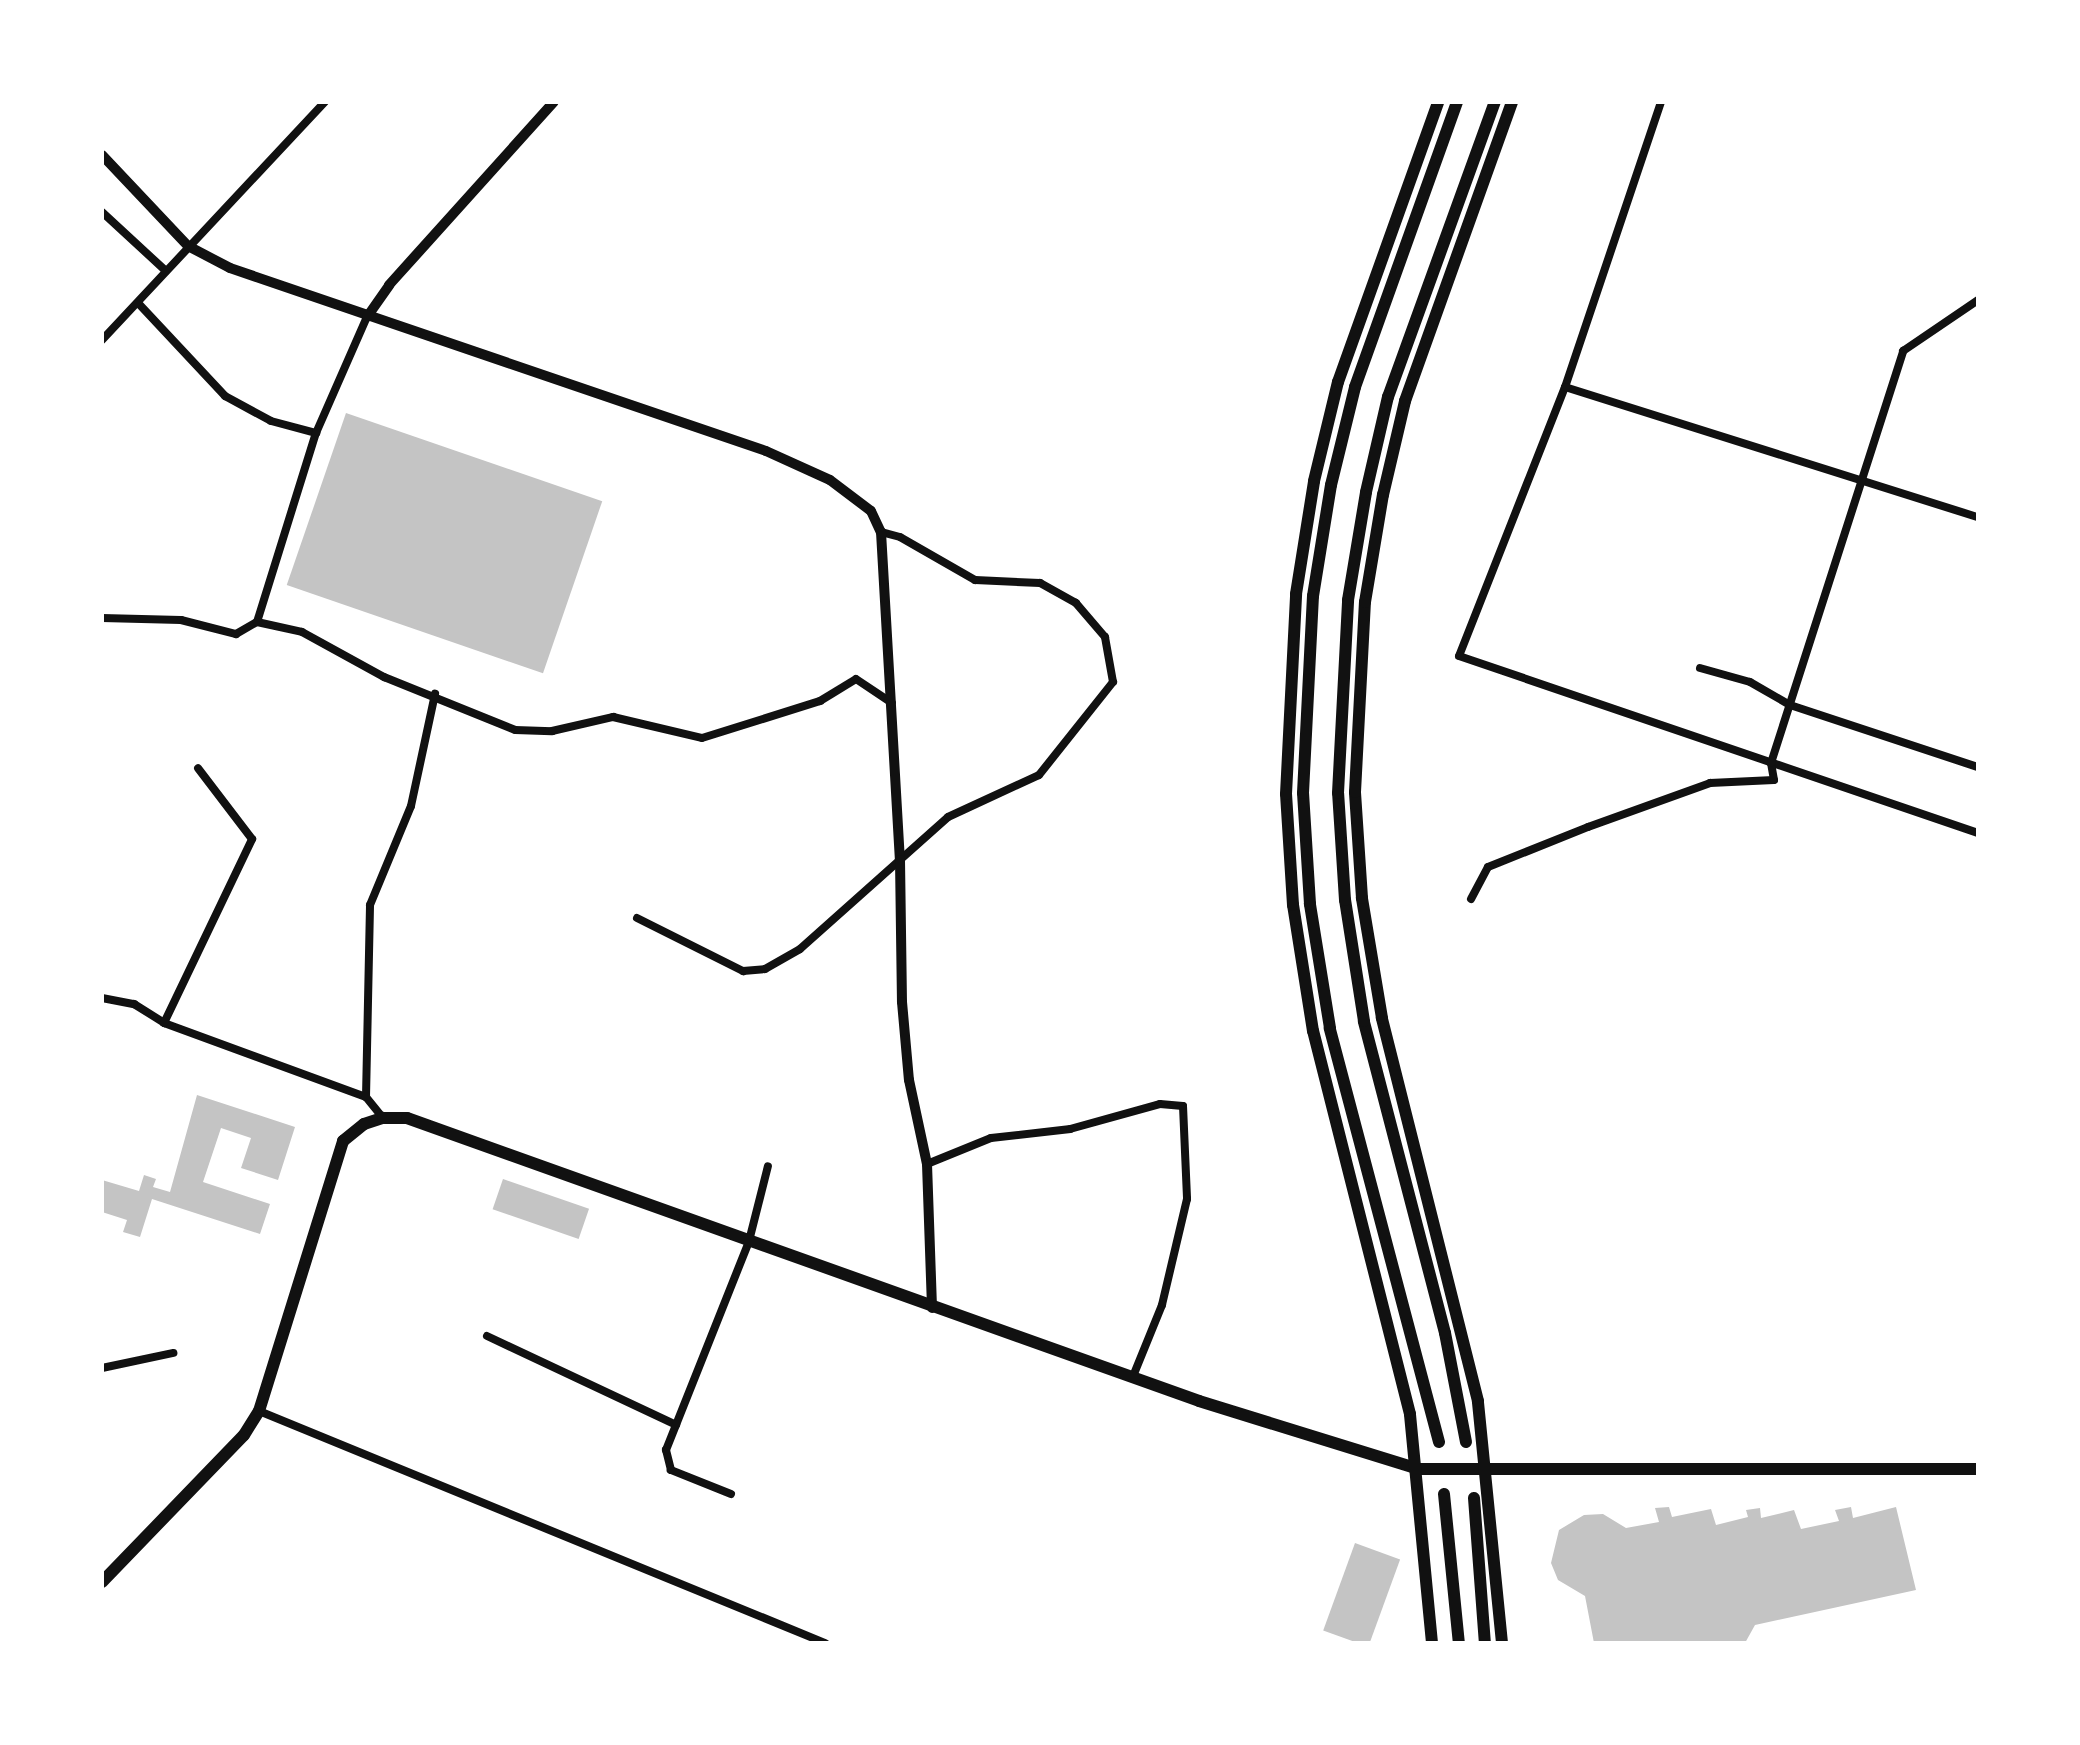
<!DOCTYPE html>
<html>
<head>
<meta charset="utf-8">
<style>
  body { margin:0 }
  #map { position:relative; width:2080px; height:1745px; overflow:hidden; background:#fff; font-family:Georgia,serif }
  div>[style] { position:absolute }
  .building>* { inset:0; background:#c4c4c4; transform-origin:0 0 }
  .minor>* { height:8px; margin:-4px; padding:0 4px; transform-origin:4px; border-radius:4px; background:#111 }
  .tertiary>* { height:10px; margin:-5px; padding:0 5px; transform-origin:5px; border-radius:5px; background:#111 }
  .secondary>* { height:12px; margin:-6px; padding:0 6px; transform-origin:6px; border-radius:6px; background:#111 }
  span { translate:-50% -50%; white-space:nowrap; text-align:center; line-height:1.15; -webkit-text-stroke:7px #fff; paint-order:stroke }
  .frame { position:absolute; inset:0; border:104px solid #fff; pointer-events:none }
</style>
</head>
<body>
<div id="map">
  <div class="building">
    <div style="left:346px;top:413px;width:271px;height:182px;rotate:19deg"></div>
    <div style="clip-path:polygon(197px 1095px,295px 1127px,278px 1180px,241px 1168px,251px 1138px,221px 1128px,203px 1182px,270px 1204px,260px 1234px,152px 1199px,140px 1237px,123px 1232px,127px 1220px,102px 1212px,102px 1180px,139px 1191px,144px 1175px,156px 1179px,153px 1187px,170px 1192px)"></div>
    <div style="left:503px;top:1179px;width:91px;height:32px;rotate:19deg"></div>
    <div style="clip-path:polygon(1669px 1507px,1672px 1517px,1711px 1509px,1716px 1525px,1748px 1517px,1746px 1510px,1760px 1508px,1761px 1518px,1794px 1510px,1801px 1529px,1839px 1521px,1835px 1510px,1851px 1507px,1853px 1518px,1896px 1507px,1916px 1590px,1755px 1625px,1745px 1643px,1594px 1643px,1585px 1596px,1558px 1580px,1551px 1563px,1559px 1530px,1584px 1515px,1603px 1514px,1626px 1528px,1659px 1522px,1655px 1508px)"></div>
    <div style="left:1355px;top:1543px;width:48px;height:93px;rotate:20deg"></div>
  </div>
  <div class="minor">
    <div style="left:1661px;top:102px;width:301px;rotate:108.6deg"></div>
    <div style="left:1565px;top:387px;width:289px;rotate:111.5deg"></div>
    <div style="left:1459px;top:656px;width:548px;rotate:18.83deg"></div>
    <div style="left:102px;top:212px;width:87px;rotate:42.7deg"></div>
    <div style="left:139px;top:304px;width:126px;rotate:46.9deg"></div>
    <div style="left:225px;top:396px;width:52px;rotate:28.5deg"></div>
    <div style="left:271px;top:421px;width:47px;rotate:14.9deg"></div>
    <div style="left:102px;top:340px;width:326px;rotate:-46.9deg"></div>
    <div style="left:1565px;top:387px;width:433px;rotate:17.5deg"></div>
    <div style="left:102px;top:618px;width:79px;rotate:1.5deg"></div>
    <div style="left:181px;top:620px;width:57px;rotate:14.3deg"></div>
    <div style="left:236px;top:634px;width:24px;rotate:-30deg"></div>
    <div style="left:257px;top:622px;width:198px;rotate:-72.7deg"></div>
    <div style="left:316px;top:433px;width:127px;rotate:-66.3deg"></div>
    <div style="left:257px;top:622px;width:46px;rotate:12.5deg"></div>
    <div style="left:302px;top:632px;width:94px;rotate:28.8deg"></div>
    <div style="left:384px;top:677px;width:141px;rotate:22deg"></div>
    <div style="left:515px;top:730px;width:37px;rotate:2deg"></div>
    <div style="left:552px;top:731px;width:63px;rotate:-12.9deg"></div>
    <div style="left:613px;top:717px;width:91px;rotate:13.3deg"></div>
    <div style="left:702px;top:738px;width:124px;rotate:-17.4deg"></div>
    <div style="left:820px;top:701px;width:42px;rotate:-31.4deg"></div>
    <div style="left:856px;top:679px;width:43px;rotate:33.7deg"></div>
    <div style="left:1700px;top:668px;width:52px;rotate:15.6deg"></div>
    <div style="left:1750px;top:682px;width:46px;rotate:29.9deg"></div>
    <div style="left:1790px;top:705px;width:198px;rotate:18.3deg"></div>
    <div style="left:1471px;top:899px;width:36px;rotate:-62deg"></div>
    <div style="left:1488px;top:867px;width:108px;rotate:-21.8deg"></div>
    <div style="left:1588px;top:827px;width:130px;rotate:-19.8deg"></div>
    <div style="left:1710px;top:783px;width:64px;rotate:-2.7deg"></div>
    <div style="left:1774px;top:780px;width:17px;rotate:-100deg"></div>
    <div style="left:1771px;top:763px;width:433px;rotate:-72.2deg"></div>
    <div style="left:1903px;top:351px;width:91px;rotate:-34.2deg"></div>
    <div style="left:637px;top:918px;width:119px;rotate:26.6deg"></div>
    <div style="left:743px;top:971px;width:22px;rotate:-5deg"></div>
    <div style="left:765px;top:969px;width:40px;rotate:-29.7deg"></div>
    <div style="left:800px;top:949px;width:198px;rotate:-41.7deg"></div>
    <div style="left:948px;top:817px;width:100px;rotate:-24.8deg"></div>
    <div style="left:1039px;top:775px;width:119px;rotate:-51.5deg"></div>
    <div style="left:1113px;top:682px;width:46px;rotate:-100.1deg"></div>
    <div style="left:1105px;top:637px;width:45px;rotate:-130.5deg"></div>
    <div style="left:1076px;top:603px;width:41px;rotate:-150.9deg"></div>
    <div style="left:1040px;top:583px;width:65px;rotate:-177.4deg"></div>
    <div style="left:975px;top:580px;width:86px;rotate:-150.2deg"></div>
    <div style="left:900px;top:537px;width:20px;rotate:-165deg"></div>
    <div style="left:102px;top:998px;width:33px;rotate:11deg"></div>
    <div style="left:134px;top:1004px;width:36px;rotate:32deg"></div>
    <div style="left:164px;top:1023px;width:215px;rotate:20.1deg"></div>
    <div style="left:366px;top:1097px;width:27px;rotate:51deg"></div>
    <div style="left:164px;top:1023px;width:204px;rotate:-64.4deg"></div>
    <div style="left:252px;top:839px;width:89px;rotate:-127.3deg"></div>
    <div style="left:366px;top:1097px;width:192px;rotate:-88.8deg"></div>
    <div style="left:370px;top:905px;width:107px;rotate:-67.5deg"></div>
    <div style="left:411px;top:806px;width:115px;rotate:-77.9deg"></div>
    <div style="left:927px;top:1164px;width:69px;rotate:-22.1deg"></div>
    <div style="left:991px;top:1138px;width:80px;rotate:-6.5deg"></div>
    <div style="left:1070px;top:1129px;width:93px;rotate:-15.5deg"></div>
    <div style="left:1160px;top:1104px;width:23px;rotate:5deg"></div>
    <div style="left:1183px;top:1106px;width:93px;rotate:87.5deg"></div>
    <div style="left:1187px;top:1199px;width:109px;rotate:103.3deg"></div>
    <div style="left:1162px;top:1305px;width:74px;rotate:112.1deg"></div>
    <div style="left:487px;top:1336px;width:209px;rotate:25.2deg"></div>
    <div style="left:102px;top:1368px;width:73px;rotate:-11.9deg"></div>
    <div style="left:259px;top:1411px;width:612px;rotate:22.29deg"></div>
    <div style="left:731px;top:1494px;width:65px;rotate:-158.2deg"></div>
    <div style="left:671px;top:1470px;width:21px;rotate:-104deg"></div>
    <div style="left:666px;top:1450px;width:225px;rotate:-68.3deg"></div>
    <div style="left:749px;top:1241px;width:77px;rotate:-75.8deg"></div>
  </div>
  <div class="tertiary">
    <div style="left:102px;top:155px;width:125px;rotate:46.6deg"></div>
    <div style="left:188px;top:246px;width:47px;rotate:27.6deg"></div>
    <div style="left:230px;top:268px;width:566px;rotate:18.85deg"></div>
    <div style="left:766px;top:451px;width:70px;rotate:24.4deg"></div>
    <div style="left:830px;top:480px;width:51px;rotate:37.1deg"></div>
    <div style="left:871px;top:511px;width:23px;rotate:65deg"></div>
    <div style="left:881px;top:532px;width:329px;rotate:86.7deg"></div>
    <div style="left:900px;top:860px;width:142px;rotate:89.2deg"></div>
    <div style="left:902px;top:1002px;width:78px;rotate:84.9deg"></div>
    <div style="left:909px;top:1080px;width:86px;rotate:77.9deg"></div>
    <div style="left:927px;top:1164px;width:144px;rotate:88deg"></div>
    <div style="left:367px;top:317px;width:39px;rotate:-55deg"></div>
    <div style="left:389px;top:285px;width:246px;rotate:-48deg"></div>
  </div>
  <div class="secondary">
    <div style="left:1439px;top:1442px;width:428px;rotate:-104.8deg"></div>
    <div style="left:1330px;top:1028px;width:126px;rotate:-99.2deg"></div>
    <div style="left:1310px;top:904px;width:111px;rotate:-93.6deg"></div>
    <div style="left:1303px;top:793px;width:197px;rotate:-87.1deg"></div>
    <div style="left:1313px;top:596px;width:112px;rotate:-80.8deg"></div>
    <div style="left:1331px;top:485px;width:101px;rotate:-76.2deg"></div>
    <div style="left:1355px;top:387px;width:303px;rotate:-70.3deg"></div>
    <div style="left:1466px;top:1442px;width:111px;rotate:-100.9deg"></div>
    <div style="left:1445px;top:1333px;width:322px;rotate:-104.6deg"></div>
    <div style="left:1364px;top:1021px;width:122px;rotate:-98.9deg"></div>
    <div style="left:1345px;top:900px;width:107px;rotate:-93.7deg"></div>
    <div style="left:1338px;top:793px;width:193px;rotate:-87deg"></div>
    <div style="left:1348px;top:600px;width:109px;rotate:-80.5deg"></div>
    <div style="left:1366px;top:492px;width:98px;rotate:-77deg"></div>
    <div style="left:1388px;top:397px;width:314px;rotate:-70.1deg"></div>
    <div style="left:1444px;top:1494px;width:150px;rotate:84.3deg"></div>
    <div style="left:1474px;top:1498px;width:145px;rotate:85.7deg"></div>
    <div style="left:102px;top:1582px;width:204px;rotate:-46deg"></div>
    <div style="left:244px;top:1435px;width:28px;rotate:-58deg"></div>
    <div style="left:259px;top:1411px;width:283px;rotate:-72.7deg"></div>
    <div style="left:343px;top:1141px;width:27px;rotate:-39deg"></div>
    <div style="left:364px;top:1124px;width:20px;rotate:-18deg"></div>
    <div style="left:383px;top:1118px;width:24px"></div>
    <div style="left:407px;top:1118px;width:841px;rotate:19.66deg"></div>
    <div style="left:1199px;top:1401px;width:229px;rotate:17.2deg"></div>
    <div style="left:1418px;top:1469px;width:560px"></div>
    <div style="left:1432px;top:1643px;width:230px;rotate:-95.5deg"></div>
    <div style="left:1410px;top:1414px;width:395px;rotate:-104.2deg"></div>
    <div style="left:1313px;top:1031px;width:128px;rotate:-99deg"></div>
    <div style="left:1293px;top:905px;width:111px;rotate:-93.6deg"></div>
    <div style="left:1286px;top:794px;width:200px;rotate:-87.1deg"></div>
    <div style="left:1296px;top:594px;width:114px;rotate:-80.9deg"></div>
    <div style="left:1314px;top:481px;width:102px;rotate:-76.4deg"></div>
    <div style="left:1338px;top:382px;width:297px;rotate:-70.3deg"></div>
    <div style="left:1502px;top:1643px;width:243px;rotate:-95.7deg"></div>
    <div style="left:1478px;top:1401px;width:395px;rotate:-104.1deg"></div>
    <div style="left:1382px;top:1018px;width:122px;rotate:-99.5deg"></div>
    <div style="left:1362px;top:898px;width:106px;rotate:-93.8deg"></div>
    <div style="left:1355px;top:792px;width:190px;rotate:-87deg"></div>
    <div style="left:1365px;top:602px;width:109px;rotate:-80.5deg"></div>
    <div style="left:1383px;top:495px;width:97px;rotate:-76.8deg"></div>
    <div style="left:1405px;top:401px;width:318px;rotate:-70.3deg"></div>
  </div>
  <div class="frame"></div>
</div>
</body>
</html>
